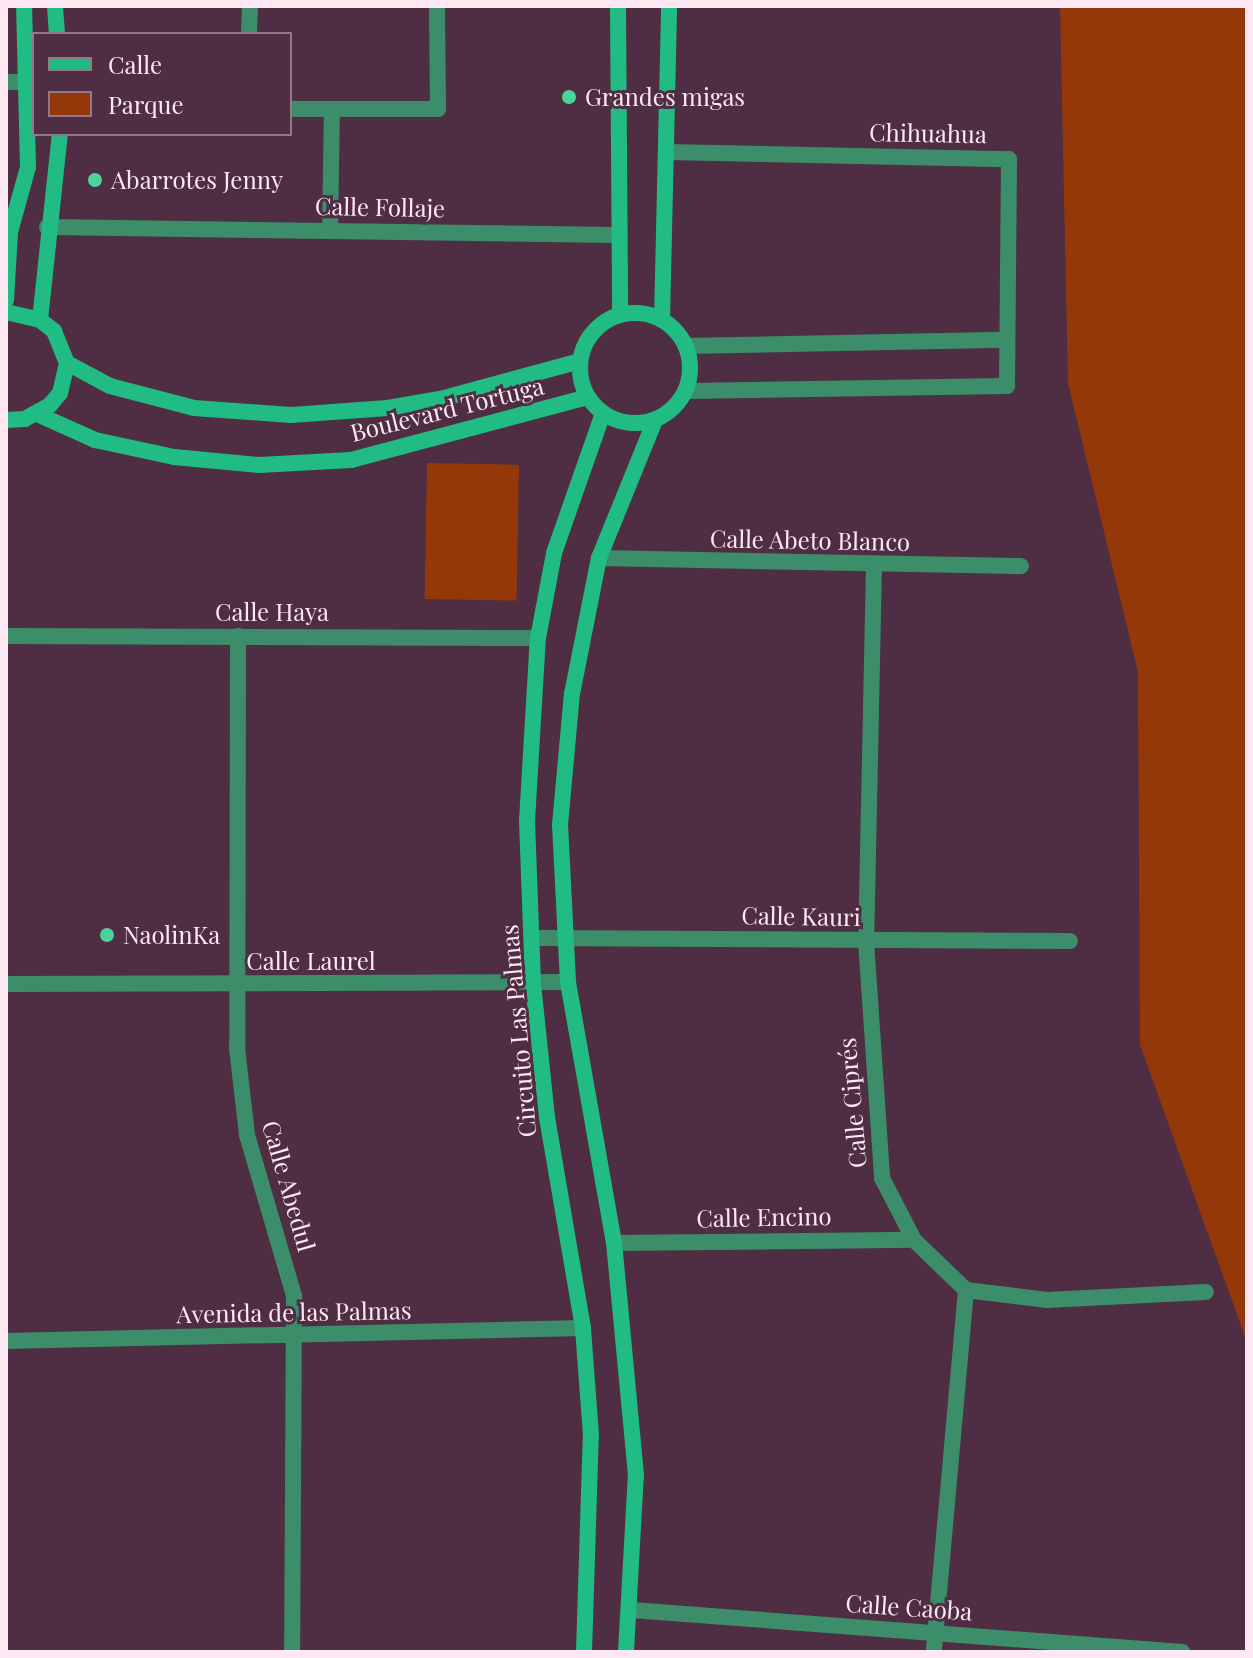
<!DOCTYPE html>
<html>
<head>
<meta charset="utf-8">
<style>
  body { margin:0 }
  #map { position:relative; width:1253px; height:1658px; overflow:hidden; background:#4f2e43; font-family:"Playfair Display",serif }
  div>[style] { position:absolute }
  .green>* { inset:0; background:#94380a; transform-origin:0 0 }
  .street>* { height:16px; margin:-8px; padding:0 8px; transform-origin:8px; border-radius:8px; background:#3c8e6a }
  .secondary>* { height:16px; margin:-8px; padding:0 8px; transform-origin:8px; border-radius:8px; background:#21bc83 }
  .secondary>.ring { margin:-8px; padding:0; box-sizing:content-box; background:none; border:16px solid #21bc83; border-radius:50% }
  .dots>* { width:22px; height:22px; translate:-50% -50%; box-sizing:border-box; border:4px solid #4f2e43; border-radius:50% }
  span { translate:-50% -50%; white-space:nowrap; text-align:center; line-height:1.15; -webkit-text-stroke:6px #4f2e43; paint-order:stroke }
  .poi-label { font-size:24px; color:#fde7f3 }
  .left { translate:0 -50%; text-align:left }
  .street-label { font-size:24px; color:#fde7f3 }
  .frame { position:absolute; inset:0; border:8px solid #fde7f3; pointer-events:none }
  .legend { position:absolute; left:32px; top:32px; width:260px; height:104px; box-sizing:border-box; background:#4f2e43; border:2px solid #957889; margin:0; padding:10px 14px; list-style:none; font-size:24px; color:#fde7f3 }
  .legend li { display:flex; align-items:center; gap:16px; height:40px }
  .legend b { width:40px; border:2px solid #957889 }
</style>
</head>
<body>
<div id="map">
  <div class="green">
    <div style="clip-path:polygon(1060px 6px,1247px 6px,1247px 1342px,1140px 1045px,1138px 672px,1068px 383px)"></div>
    <div style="left:427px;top:463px;width:92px;height:136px;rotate:1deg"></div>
  </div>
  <div class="street">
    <div style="left:249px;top:34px;width:28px;rotate:-88deg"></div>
    <div style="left:6px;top:82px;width:28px"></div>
    <div style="left:290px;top:109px;width:148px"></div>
    <div style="left:438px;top:109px;width:103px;rotate:-90.6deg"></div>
    <div style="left:667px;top:152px;width:342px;rotate:1.2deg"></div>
    <div style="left:1009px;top:159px;width:227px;rotate:90.5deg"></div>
    <div style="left:1007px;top:386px;width:321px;rotate:179.1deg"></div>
    <div style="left:47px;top:227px;width:570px;rotate:0.8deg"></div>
    <div style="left:330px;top:231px;width:122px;rotate:-89.1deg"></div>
    <div style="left:686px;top:346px;width:320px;rotate:-1.1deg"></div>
    <div style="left:599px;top:558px;width:422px;rotate:1.1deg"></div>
    <div style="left:874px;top:567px;width:374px;rotate:91.2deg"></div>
    <div style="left:866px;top:941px;width:238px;rotate:86.1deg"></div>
    <div style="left:882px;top:1178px;width:70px;rotate:62.7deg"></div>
    <div style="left:914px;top:1240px;width:72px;rotate:43.9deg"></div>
    <div style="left:966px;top:1290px;width:363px;rotate:95.1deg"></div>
    <div style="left:6px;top:636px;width:532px;rotate:0.22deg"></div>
    <div style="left:238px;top:636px;width:412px;rotate:90.1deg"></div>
    <div style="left:237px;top:1048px;width:88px;rotate:83.4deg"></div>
    <div style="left:247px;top:1135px;width:168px;rotate:73.7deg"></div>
    <div style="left:294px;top:1296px;width:356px;rotate:90.3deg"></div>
    <div style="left:532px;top:938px;width:538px;rotate:0.32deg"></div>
    <div style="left:6px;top:984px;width:562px;rotate:-0.2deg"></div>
    <div style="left:614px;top:1243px;width:300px;rotate:-0.6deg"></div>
    <div style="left:966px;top:1290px;width:82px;rotate:7deg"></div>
    <div style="left:1047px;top:1300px;width:159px;rotate:-2.9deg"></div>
    <div style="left:6px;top:1341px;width:577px;rotate:-1.29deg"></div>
    <div style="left:632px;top:1610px;width:552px;rotate:4.37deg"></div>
  </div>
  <div class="secondary">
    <div style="left:55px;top:6px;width:28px;rotate:86deg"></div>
    <div style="left:618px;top:6px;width:309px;rotate:89.6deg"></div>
    <div style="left:6px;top:300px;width:68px;rotate:-86.6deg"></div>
    <div style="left:10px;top:232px;width:67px;rotate:-74.5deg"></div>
    <div style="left:28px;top:167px;width:161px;rotate:-91.4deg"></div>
    <div style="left:6px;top:312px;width:35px;rotate:13deg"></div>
    <div style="left:40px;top:320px;width:18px;rotate:38deg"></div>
    <div style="left:54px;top:331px;width:35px;rotate:68deg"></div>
    <div style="left:67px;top:363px;width:31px;rotate:103deg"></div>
    <div style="left:60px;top:393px;width:16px;rotate:130deg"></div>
    <div style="left:50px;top:405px;width:29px;rotate:151deg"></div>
    <div style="left:25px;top:419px;width:19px;rotate:177deg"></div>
    <div class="ring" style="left:580px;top:313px;width:94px;height:94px"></div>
    <div style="left:40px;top:320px;width:187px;rotate:-83.9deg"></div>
    <div style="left:662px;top:320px;width:314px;rotate:-88.7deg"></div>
    <div style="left:67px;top:363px;width:49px;rotate:28.1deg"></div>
    <div style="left:110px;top:386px;width:87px;rotate:14.7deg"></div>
    <div style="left:194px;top:408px;width:97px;rotate:4.1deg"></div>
    <div style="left:291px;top:415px;width:97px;rotate:-4.1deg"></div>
    <div style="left:388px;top:408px;width:57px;rotate:-10.1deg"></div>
    <div style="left:444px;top:398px;width:141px;rotate:-15.2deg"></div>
    <div style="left:37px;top:414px;width:64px;rotate:24.1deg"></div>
    <div style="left:95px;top:440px;width:81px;rotate:12.1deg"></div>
    <div style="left:174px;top:457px;width:85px;rotate:5.4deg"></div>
    <div style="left:259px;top:465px;width:92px;rotate:-3.1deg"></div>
    <div style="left:351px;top:460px;width:245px;rotate:-14.9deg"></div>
    <div style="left:584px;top:1652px;width:217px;rotate:-88.2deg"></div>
    <div style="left:591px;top:1435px;width:107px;rotate:-94.3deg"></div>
    <div style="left:583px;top:1328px;width:214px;rotate:-99.7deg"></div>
    <div style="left:547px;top:1117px;width:134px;rotate:-96deg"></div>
    <div style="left:533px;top:984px;width:163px;rotate:-92.1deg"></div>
    <div style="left:527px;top:821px;width:183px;rotate:-86.6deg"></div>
    <div style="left:538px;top:638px;width:86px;rotate:-79.3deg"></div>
    <div style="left:554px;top:553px;width:148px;rotate:-70.7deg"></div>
    <div style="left:626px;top:1652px;width:177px;rotate:-86.8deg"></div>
    <div style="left:636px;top:1475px;width:233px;rotate:-95.4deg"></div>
    <div style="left:614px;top:1243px;width:265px;rotate:-100deg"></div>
    <div style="left:568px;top:982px;width:157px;rotate:-92.9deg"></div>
    <div style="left:560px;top:825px;width:132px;rotate:-84.8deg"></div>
    <div style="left:572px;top:694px;width:139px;rotate:-78.8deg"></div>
    <div style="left:599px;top:558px;width:149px;rotate:-67.9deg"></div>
  </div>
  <div class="dots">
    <div style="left:569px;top:97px;background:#4cd39a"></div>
    <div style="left:95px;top:180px;background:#4cd39a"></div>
    <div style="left:107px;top:935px;background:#4cd39a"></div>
  </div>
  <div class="poi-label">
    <span class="left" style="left:585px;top:97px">Grandes migas</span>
    <span class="left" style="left:111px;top:180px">Abarrotes Jenny</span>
    <span class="left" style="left:123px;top:935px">NaolinKa</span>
  </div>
  <div class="street-label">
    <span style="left:928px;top:133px;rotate:1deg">Chihuahua</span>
    <span style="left:380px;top:207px;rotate:1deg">Calle Follaje</span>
    <span style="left:447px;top:409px;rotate:-14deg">Boulevard Tortuga</span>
    <span style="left:810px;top:540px;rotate:1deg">Calle Abeto Blanco</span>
    <span style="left:272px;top:612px">Calle Haya</span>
    <span style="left:801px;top:916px;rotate:1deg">Calle Kauri</span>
    <span style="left:311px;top:961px">Calle Laurel</span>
    <span style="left:518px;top:1031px;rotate:-95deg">Circuito Las Palmas</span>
    <span style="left:852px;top:1103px;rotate:-95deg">Calle Ciprés</span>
    <span style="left:289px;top:1186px;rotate:74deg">Calle Abedul</span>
    <span style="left:764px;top:1217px;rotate:-1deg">Calle Encino</span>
    <span style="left:294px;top:1312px;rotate:-1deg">Avenida de las Palmas</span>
    <span style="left:909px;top:1607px;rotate:4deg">Calle Caoba</span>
  </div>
  <div class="frame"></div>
  <ul class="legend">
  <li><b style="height:10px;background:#21bc83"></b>Calle</li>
  <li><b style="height:22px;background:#94380a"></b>Parque</li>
  </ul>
</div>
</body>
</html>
